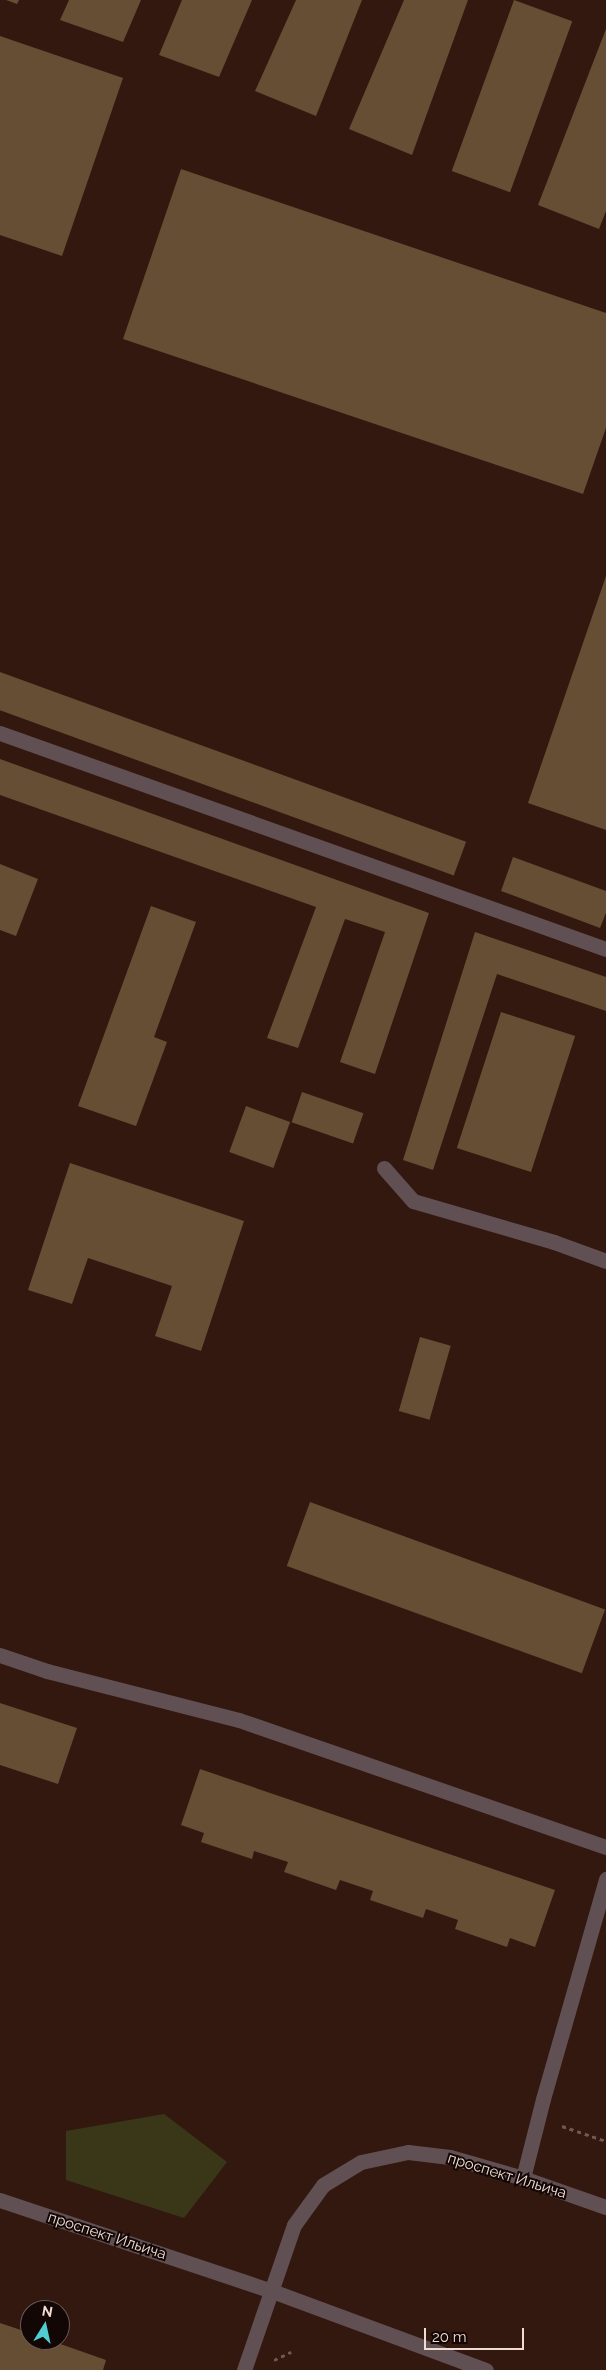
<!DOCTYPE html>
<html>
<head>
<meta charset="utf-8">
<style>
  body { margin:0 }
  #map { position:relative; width:606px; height:2370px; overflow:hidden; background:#33180f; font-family:Raleway,sans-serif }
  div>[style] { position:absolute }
  .green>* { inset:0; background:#3a3719 }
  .building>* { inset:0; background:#654e33; transform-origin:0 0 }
  .path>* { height:3px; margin-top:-1.5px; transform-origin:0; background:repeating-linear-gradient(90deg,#715951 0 4px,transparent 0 8px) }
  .minor>* { height:15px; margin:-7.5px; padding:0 7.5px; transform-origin:7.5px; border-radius:7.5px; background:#615053 }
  span { translate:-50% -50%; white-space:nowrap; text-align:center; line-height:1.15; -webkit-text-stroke:4px #120704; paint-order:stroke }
  .street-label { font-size:15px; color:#efdcd5 }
  .north { position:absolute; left:20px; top:2300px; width:50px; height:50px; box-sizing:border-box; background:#120704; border:1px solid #6a5c58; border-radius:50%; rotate:10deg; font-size:14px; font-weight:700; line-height:20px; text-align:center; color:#efdcd5 }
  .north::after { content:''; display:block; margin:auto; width:18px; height:22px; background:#51ccd1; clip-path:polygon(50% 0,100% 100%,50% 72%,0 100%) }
  .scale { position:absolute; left:424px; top:2328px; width:100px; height:22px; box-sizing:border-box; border:2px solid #efdcd5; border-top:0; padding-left:6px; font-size:15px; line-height:18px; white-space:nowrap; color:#efdcd5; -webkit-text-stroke:4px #120704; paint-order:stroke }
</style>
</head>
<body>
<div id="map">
  <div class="green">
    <div style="clip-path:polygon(164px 2114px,227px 2162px,184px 2218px,66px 2180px,66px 2131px)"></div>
  </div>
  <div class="building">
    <div style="clip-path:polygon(6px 0,19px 0,17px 4px)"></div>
    <div style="clip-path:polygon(69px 0,141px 0,123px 42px,60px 20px)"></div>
    <div style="clip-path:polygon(182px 0,252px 0,219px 77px,159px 55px)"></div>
    <div style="clip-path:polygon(296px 0,362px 0,316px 116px,255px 91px)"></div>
    <div style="clip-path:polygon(404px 0,468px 0,412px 155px,349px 129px)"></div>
    <div style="left:514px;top:0;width:62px;height:182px;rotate:20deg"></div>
    <div style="clip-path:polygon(606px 29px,606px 211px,599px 229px,538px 205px)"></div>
    <div style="clip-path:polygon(0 36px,123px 78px,62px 256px,0 235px)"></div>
    <div style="clip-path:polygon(181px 169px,606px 313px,606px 428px,583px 494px,123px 339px)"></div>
    <div style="clip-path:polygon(606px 576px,606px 830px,528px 803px)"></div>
    <div style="left:0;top:672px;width:496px;height:36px;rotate:20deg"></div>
    <div style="clip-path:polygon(0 759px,429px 913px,375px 1074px,340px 1062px,385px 932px,345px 919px,298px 1048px,267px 1038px,316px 907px,0 795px)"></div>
    <div style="clip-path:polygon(513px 857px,606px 891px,606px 913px,600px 928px,501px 891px)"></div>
    <div style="clip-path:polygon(0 864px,38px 879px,16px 936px,0 930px)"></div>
    <div style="clip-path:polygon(151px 906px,196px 922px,154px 1037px,167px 1042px,136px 1126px,78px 1106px)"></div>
    <div style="clip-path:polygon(475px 932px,606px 977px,606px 1011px,497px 974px,433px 1170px,403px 1160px)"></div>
    <div style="left:501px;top:1012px;width:78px;height:143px;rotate:18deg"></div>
    <div style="left:302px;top:1092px;width:65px;height:32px;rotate:19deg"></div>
    <div style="left:246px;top:1106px;width:47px;height:49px;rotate:20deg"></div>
    <div style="clip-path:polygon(70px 1163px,244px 1221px,201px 1351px,155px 1336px,172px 1286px,88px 1258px,72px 1304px,28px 1290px)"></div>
    <div style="left:420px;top:1337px;width:32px;height:77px;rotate:16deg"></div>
    <div style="left:310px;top:1502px;width:314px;height:68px;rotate:20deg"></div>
    <div style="clip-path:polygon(0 1703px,77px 1728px,58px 1784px,0 1765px)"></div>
    <div style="clip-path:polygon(200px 1769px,555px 1890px,535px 1947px,510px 1938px,507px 1947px,455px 1929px,458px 1920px,426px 1909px,423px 1918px,370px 1900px,373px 1891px,340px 1880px,336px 1890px,284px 1872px,288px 1862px,254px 1851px,252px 1859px,201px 1842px,204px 1833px,181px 1825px)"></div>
    <div style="clip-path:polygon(0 2323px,30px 2333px,30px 2340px,49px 2340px,106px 2360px,103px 2370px,0 2370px)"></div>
  </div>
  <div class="path">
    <div style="left:562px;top:2126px;width:46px;rotate:18.8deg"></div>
    <div style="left:274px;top:2360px;width:19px;rotate:-25deg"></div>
  </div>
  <div class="minor">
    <div style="left:0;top:733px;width:643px;rotate:19.62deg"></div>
    <div style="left:384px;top:1168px;width:44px;rotate:48.7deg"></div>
    <div style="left:413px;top:1201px;width:147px;rotate:16.2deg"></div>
    <div style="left:554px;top:1242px;width:55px;rotate:20.1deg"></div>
    <div style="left:0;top:1655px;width:50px;rotate:18.8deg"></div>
    <div style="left:47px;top:1671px;width:198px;rotate:14.3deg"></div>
    <div style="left:239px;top:1720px;width:388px;rotate:19.1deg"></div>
    <div style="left:523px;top:2178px;width:81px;rotate:-75.8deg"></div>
    <div style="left:543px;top:2099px;width:229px;rotate:-74deg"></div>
    <div style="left:0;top:2200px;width:287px;rotate:18.5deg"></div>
    <div style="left:272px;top:2291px;width:228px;rotate:20.3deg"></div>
    <div style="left:244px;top:2370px;width:153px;rotate:-71deg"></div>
    <div style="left:294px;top:2225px;width:49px;rotate:-54.1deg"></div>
    <div style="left:323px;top:2185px;width:44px;rotate:-31.2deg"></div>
    <div style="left:361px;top:2162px;width:48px;rotate:-12deg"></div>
    <div style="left:408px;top:2152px;width:42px;rotate:6.8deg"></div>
    <div style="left:450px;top:2157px;width:76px;rotate:16deg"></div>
    <div style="left:523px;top:2178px;width:88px;rotate:19.3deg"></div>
  </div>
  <div class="street-label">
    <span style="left:507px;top:2176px;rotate:17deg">проспект Ильича</span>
    <span style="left:107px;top:2236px;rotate:18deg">проспект Ильича</span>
  </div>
  <div class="north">N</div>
  <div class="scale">20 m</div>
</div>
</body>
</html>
